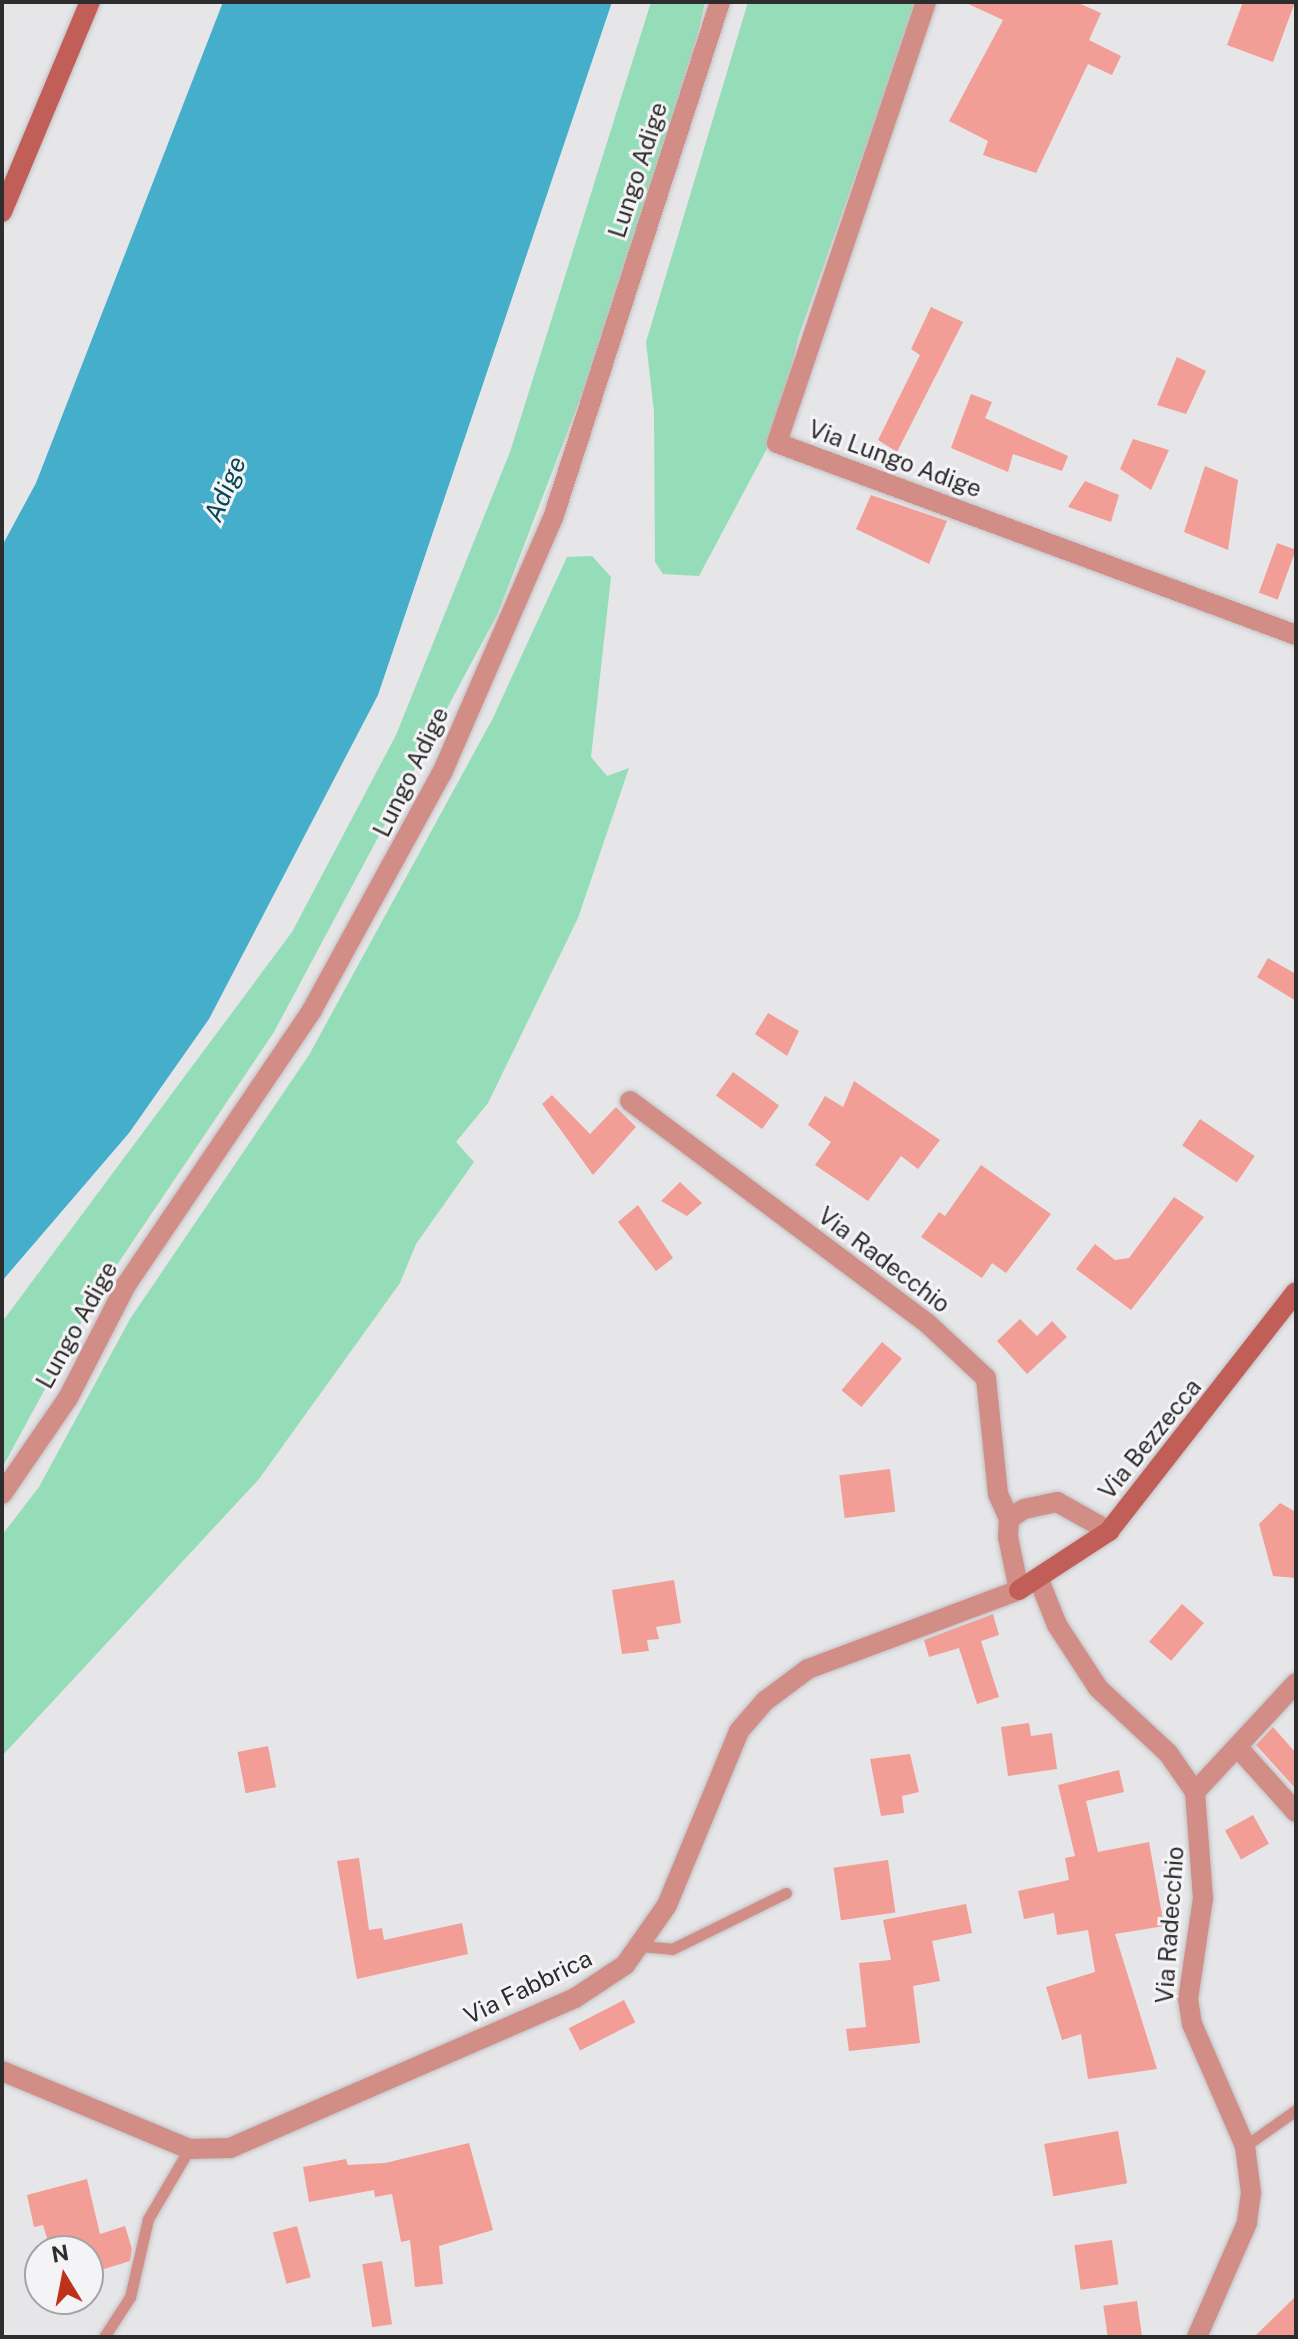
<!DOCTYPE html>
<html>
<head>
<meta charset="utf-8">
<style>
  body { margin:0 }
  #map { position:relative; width:1298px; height:2339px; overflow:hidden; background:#e6e6e9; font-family:"Public Sans",sans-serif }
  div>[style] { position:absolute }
  .green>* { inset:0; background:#95ddb8 }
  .water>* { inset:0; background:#45aecb }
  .building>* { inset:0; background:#f29d96; transform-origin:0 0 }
  .roads { filter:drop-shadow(0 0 2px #c1c1c4) drop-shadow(0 0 2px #c1c1c4) }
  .lane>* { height:11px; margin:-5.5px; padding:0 5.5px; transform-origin:5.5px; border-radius:5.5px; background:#d28d86 }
  .street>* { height:20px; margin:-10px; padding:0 10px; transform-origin:10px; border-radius:10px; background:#d28d86 }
  .secondary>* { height:20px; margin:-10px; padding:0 10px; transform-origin:10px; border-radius:10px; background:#c15e57 }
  span { translate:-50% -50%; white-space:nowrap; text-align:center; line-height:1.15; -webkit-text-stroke:6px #f4f3f6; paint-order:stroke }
  .street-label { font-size:24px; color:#2d2d2e }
  .water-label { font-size:26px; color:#054655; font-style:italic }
  .frame { position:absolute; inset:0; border:4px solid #2d2d2e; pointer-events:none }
  .north { position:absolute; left:24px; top:2235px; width:80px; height:80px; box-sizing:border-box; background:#f4f3f6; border:2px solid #a4a4a6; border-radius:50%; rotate:350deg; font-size:22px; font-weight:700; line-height:32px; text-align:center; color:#2d2d2e }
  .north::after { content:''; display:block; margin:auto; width:28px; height:36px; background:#bd3218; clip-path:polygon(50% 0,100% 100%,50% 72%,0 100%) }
</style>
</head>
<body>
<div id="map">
  <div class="green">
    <div style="clip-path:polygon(651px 2px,705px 2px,698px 35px,605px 334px,498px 613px,274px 1032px,94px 1299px,2px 1468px,2px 1322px,292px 932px,396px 735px,510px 452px)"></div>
    <div style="clip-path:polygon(748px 2px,917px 2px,798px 338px,779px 426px,699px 576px,663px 574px,655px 562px,654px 412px,646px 342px)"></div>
    <div style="clip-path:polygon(592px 556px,611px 577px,591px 757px,607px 776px,629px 768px,578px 918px,488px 1103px,456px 1142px,474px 1162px,416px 1244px,400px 1283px,259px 1479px,2px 1756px,2px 1535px,39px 1487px,130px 1319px,309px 1055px,493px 718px,567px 557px)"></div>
  </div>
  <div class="water">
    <div style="clip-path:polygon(223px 2px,612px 2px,378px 695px,209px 1019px,129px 1133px,2px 1281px,2px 546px,36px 483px)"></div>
  </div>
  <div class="building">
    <div style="clip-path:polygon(964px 2px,1076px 2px,1101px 13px,1089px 40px,1121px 56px,1112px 75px,1088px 64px,1036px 173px,983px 155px,988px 141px,949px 121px,1003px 20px)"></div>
    <div style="clip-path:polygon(1243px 2px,1295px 2px,1273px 62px,1227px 45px)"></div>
    <div style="clip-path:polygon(931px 307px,963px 322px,897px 452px,878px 440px,920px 355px,911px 349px)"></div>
    <div style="clip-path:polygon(1177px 357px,1206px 371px,1186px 414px,1157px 405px)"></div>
    <div style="clip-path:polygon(971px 394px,992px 402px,985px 418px,1068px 456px,1062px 471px,1013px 454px,1008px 472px,951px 448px)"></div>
    <div style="clip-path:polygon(1133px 439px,1169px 450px,1151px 490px,1120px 469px)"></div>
    <div style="clip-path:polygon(1205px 466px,1238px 480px,1228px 550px,1184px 532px)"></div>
    <div style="clip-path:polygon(1085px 481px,1119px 495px,1111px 522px,1068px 507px)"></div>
    <div style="clip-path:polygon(871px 495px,947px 521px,929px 564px,856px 529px)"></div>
    <div style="left:1277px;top:543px;width:20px;height:53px;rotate:20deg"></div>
    <div style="clip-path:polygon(1268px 958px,1296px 974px,1296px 1001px,1257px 977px)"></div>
    <div style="clip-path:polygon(768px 1013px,799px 1031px,787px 1056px,755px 1034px)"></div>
    <div style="left:733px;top:1072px;width:57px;height:29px;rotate:36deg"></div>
    <div style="clip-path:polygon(854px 1081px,940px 1140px,918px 1169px,901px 1156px,868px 1201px,815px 1165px,831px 1142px,808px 1125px,825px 1096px,843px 1107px)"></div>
    <div style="clip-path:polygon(552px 1095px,590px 1134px,616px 1107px,636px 1127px,593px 1175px,542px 1104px)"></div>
    <div style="left:1200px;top:1119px;width:66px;height:32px;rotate:34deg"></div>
    <div style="clip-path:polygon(981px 1165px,1051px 1214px,1006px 1273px,992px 1263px,982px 1278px,921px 1237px,939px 1212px,945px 1216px)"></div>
    <div style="clip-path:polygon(680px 1182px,702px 1203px,687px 1216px,661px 1201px)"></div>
    <div style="clip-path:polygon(1174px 1197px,1204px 1217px,1131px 1310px,1076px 1269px,1095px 1244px,1115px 1260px,1129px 1258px)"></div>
    <div style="clip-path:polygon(638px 1205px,673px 1258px,656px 1271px,618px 1222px)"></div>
    <div style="clip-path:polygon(1020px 1319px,1037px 1336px,1052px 1321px,1067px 1337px,1027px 1374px,997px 1341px)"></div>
    <div style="left:882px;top:1342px;width:26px;height:63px;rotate:40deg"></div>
    <div style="left:890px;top:1469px;width:43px;height:51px;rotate:83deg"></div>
    <div style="clip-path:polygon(1280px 1503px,1296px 1512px,1296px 1578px,1273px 1576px,1259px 1524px)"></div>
    <div style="clip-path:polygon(674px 1580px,681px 1623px,656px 1627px,659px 1639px,647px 1640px,649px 1651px,622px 1654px,612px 1590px)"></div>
    <div style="left:1182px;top:1604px;width:29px;height:50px;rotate:41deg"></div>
    <div style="clip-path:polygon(993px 1614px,999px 1635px,981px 1641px,999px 1697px,977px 1704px,959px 1648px,929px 1657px,924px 1640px)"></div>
    <div style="clip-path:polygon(1029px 1723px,1031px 1736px,1052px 1733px,1057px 1769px,1008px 1776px,1001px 1727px)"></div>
    <div style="clip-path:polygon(1273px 1727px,1296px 1753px,1296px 1789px,1256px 1745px)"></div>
    <div style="left:268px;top:1746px;width:42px;height:31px;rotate:79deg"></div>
    <div style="clip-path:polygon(910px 1754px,919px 1792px,902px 1796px,904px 1813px,881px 1816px,870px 1759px)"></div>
    <div style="clip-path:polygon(1119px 1770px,1124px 1792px,1086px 1801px,1098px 1852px,1149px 1842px,1164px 1926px,1115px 1934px,1157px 2069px,1088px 2079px,1081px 2034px,1062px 2040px,1046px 1987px,1095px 1972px,1088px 1930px,1057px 1935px,1054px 1913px,1024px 1919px,1018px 1891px,1069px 1880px,1065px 1858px,1075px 1856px,1058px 1785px)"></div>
    <div style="left:1253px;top:1815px;width:33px;height:32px;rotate:61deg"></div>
    <div style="clip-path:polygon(359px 1858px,369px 1930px,382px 1928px,384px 1940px,462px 1923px,468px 1954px,357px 1979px,337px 1861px)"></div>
    <div style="left:888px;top:1860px;width:53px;height:55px;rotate:82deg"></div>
    <div style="clip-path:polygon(966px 1904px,972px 1933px,932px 1941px,940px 1981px,913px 1986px,920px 2043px,849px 2051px,846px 2029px,866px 2027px,859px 1963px,891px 1960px,883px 1920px)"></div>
    <div style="left:624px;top:2000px;width:25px;height:62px;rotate:63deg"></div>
    <div style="left:1118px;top:2131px;width:53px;height:75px;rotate:80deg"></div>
    <div style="clip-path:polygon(469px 2143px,493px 2230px,439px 2246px,443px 2284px,415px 2287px,410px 2240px,401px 2242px,392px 2194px,375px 2197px,374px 2190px,309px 2202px,303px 2167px,346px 2159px,348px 2165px,385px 2163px)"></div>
    <div style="clip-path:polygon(87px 2179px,100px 2234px,125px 2226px,132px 2249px,130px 2261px,88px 2274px,88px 2251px,51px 2251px,43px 2225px,34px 2227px,27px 2195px)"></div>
    <div style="left:297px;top:2226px;width:53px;height:25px;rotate:75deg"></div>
    <div style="left:1112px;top:2240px;width:45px;height:38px;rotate:82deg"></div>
    <div style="left:382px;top:2261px;width:64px;height:20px;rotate:81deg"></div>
    <div style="clip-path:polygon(1296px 2296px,1296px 2337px,1254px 2337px)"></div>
    <div style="left:1137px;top:2301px;width:36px;height:34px;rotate:82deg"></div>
  </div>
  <div class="roads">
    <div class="lane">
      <div style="left:640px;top:1946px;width:32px;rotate:5deg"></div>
      <div style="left:672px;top:1949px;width:127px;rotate:-26.2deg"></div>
      <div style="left:1245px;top:2146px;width:62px;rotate:-35.2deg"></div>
      <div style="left:104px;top:2337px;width:48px;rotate:-57deg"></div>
      <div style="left:130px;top:2297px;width:80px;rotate:-77deg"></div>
      <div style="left:148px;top:2219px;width:81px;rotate:-59.6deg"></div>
    </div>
    <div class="street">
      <div style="left:926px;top:2px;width:465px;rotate:108.7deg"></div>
      <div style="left:777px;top:443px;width:553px;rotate:20.3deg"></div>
      <div style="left:630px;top:1101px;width:372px;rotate:36.8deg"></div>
      <div style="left:928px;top:1324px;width:79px;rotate:43deg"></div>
      <div style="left:986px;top:1378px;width:117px;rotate:84.1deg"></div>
      <div style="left:998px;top:1494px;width:27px;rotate:66deg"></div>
      <div style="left:2px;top:1494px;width:116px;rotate:-55.5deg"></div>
      <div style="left:68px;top:1398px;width:127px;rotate:-62.8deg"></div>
      <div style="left:126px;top:1285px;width:332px;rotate:-55.9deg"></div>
      <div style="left:312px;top:1010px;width:270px;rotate:-61.3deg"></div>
      <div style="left:442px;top:773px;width:278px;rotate:-66.5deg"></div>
      <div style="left:553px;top:518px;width:542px;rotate:-72.07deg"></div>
      <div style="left:1039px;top:1580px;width:48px;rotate:68.2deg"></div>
      <div style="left:1057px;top:1625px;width:75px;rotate:56.9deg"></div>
      <div style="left:1098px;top:1688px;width:96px;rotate:42.9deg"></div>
      <div style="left:1168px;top:1753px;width:47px;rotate:55.3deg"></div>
      <div style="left:1195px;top:1792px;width:106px;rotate:85.7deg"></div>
      <div style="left:1203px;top:1898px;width:102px;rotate:98.4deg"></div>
      <div style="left:1188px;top:1999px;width:25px;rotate:81deg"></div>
      <div style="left:1192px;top:2024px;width:133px;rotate:66.5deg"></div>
      <div style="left:1245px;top:2146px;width:47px;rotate:82.7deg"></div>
      <div style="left:1251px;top:2193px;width:30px;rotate:98deg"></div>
      <div style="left:1247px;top:2223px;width:124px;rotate:113.7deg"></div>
      <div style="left:1241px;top:1751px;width:82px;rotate:48deg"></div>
      <div style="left:1195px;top:1792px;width:149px;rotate:-47.2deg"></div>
      <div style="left:2px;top:2071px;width:203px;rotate:22.6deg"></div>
      <div style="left:189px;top:2149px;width:41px;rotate:-1.4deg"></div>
      <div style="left:230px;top:2148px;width:376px;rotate:-23.5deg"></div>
      <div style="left:575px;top:1998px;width:60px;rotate:-33.4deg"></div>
      <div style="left:625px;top:1965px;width:73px;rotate:-55deg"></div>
      <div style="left:667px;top:1905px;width:188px;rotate:-67.5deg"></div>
      <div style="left:739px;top:1731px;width:40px;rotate:-49deg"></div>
      <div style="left:765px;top:1701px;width:54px;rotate:-36.7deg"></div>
      <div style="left:808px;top:1669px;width:225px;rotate:-20.5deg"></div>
      <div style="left:1019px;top:1590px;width:54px;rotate:-101.7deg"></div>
      <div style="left:1008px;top:1537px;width:18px;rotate:-87deg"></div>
      <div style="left:1009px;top:1519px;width:18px;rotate:-34deg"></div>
      <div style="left:1024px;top:1509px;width:34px;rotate:-12deg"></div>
      <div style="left:1057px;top:1502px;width:60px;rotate:29.1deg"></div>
    </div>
    <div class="secondary">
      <div style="left:2px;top:212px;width:228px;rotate:-67.3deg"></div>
      <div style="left:1019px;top:1590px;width:108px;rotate:-33.2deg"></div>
      <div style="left:1109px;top:1531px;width:303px;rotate:-52deg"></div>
    </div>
  </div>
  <div class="street-label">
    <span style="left:638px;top:170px;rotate:-72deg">Lungo Adige</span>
    <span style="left:895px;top:459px;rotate:20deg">Via Lungo Adige</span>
    <span style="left:411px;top:772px;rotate:-64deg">Lungo Adige</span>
    <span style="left:884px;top:1260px;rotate:37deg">Via Radecchio</span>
    <span style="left:77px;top:1325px;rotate:-61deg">Lungo Adige</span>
    <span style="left:1150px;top:1439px;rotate:-51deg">Via Bezzecca</span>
    <span style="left:1170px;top:1925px;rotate:-86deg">Via Radecchio</span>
    <span style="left:528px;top:1987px;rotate:-26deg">Via Fabbrica</span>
  </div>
  <div class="water-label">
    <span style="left:225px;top:489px;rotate:-67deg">Adige</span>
  </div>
  <div class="frame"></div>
  <div class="north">N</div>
</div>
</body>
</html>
